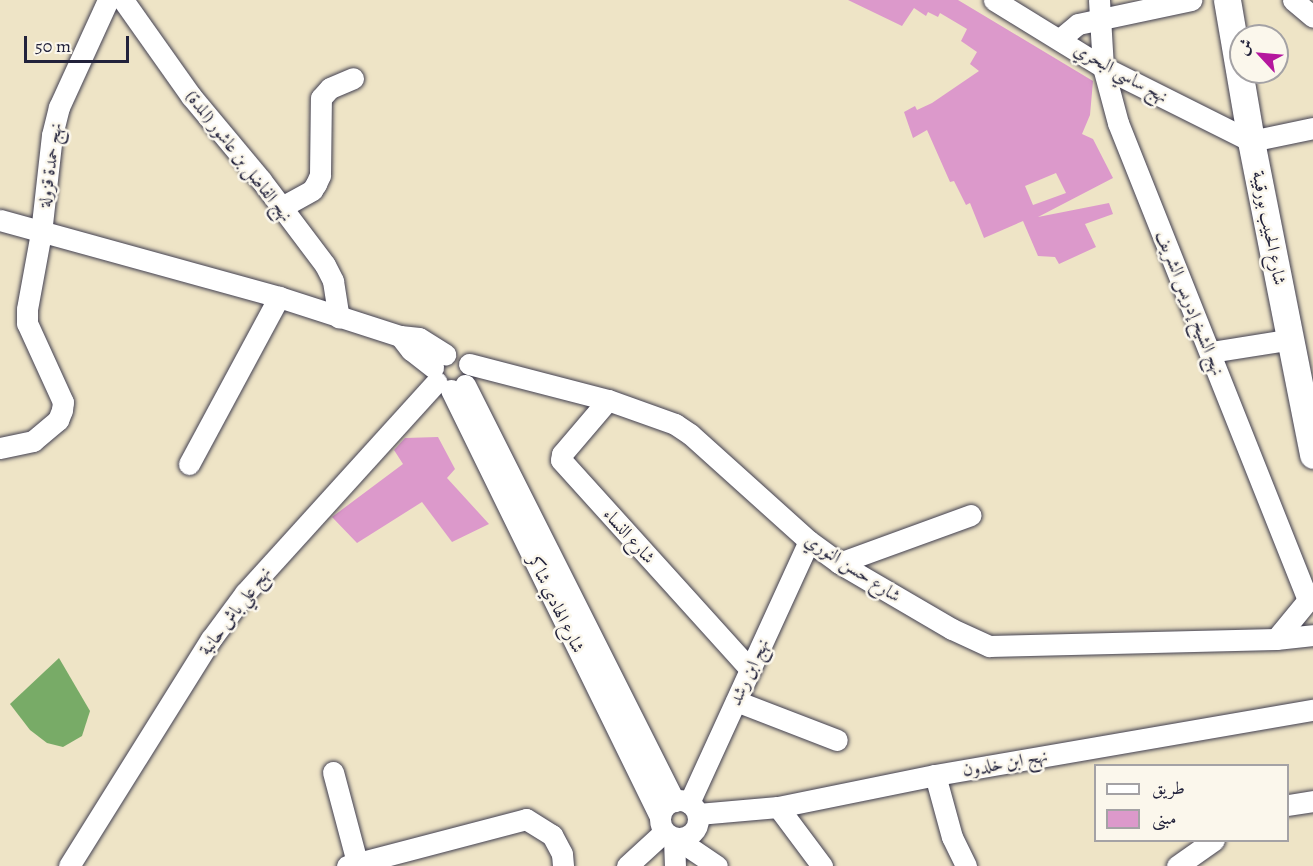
<!DOCTYPE html>
<html>
<head>
<meta charset="utf-8">
<style>
  body { margin:0 }
  #map { position:relative; width:1313px; height:866px; overflow:hidden; background:#eee4c6; font-family:Alegreya,Amiri,serif }
  div>[style] { position:absolute }
  .forest>* { inset:0; background:#78ab67 }
  .building>* { inset:0; background:#dc99cb }
  .roads { filter:drop-shadow(0 0 2px #413f50) drop-shadow(0 0 2px #413f50) }
  .minor>* { height:21px; margin:-10.5px; padding:0 10.5px; transform-origin:10.5px; border-radius:10.5px; background:#fff }
  .minor>.ring { margin:-10.5px; padding:0; box-sizing:content-box; background:none; border:21px solid #fff; border-radius:50% }
  .major>* { height:27px; margin:-13.5px; padding:0 13.5px; transform-origin:13.5px; border-radius:13.5px; background:#fff }
  span { translate:-50% -50%; white-space:nowrap; text-align:center; line-height:1.15; -webkit-text-stroke:5px #fbf7ec; paint-order:stroke }
  .street-label { font-size:18px; color:#22223b }
  .legend { position:absolute; left:1094px; top:764px; width:195px; height:78px; box-sizing:border-box; background:#fbf7ec; border:2px solid #a4a2a5; margin:0; padding:8px 10px; list-style:none; font-size:18px; color:#22223b }
  .legend li { display:flex; align-items:center; gap:12px; height:30px }
  .legend b { width:30px; border:2px solid #a4a2a5 }
  .north { position:absolute; left:1229px; top:24px; width:60px; height:60px; box-sizing:border-box; background:#fbf7ec; border:2px solid #a4a2a5; border-radius:50%; rotate:296deg; font-size:16px; font-weight:700; line-height:24px; text-align:center; color:#22223b }
  .north::after { content:''; display:block; margin:auto; width:21px; height:27px; background:#b5179e; clip-path:polygon(50% 0,100% 100%,50% 72%,0 100%) }
  .scale { position:absolute; left:24px; top:36px; width:105px; height:27px; box-sizing:border-box; border:3px solid #22223b; border-top:0; padding-left:8px; font-size:18px; line-height:21px; white-space:nowrap; color:#22223b; -webkit-text-stroke:4px #fbf7ec; paint-order:stroke }
</style>
</head>
<body>
<div id="map">
  <div class="forest">
    <div style="clip-path:polygon(59px 658px,90px 711px,82px 736px,63px 747px,47px 743px,30px 730px,10px 704px)"></div>
  </div>
  <div class="building">
    <div style="clip-path:polygon(evenodd,848px 0,958px 0,1093px 81px,1090px 115px,1082px 134px,1093px 139px,1113px 178px,1038px 217px,1109px 203px,1113px 214px,1085px 224px,1096px 247px,1059px 264px,1055px 257px,1038px 256px,1023px 221px,984px 238px,970px 203px,966px 205px,954px 181px,950px 182px,927px 130px,913px 138px,904px 112px,915px 106px,917px 110px,932px 103px,979px 71px,970px 64px,977px 52px,961px 41px,967px 29px,940px 13px,938px 17px,928px 12px,926px 16px,914px 8px,902px 26px,848px 0,1056px 173px,1066px 193px,1033px 205px,1025px 186px,1056px 173px)"></div>
    <div style="clip-path:polygon(438px 437px,455px 469px,447px 478px,489px 524px,452px 542px,422px 502px,357px 543px,332px 517px,403px 464px,394px 450px,405px 438px)"></div>
  </div>
  <div class="roads">
    <div class="minor">
      <div style="left:123px;top:0;width:118px;rotate:54.7deg"></div>
      <div style="left:191px;top:96px;width:109px;rotate:50.2deg"></div>
      <div style="left:261px;top:180px;width:106px;rotate:53deg"></div>
      <div style="left:325px;top:265px;width:18px;rotate:63deg"></div>
      <div style="left:333px;top:281px;width:37px;rotate:81deg"></div>
      <div style="left:994px;top:0;width:128px;rotate:31.6deg"></div>
      <div style="left:1103px;top:67px;width:165px;rotate:26.6deg"></div>
      <div style="left:1251px;top:141px;width:63px;rotate:-11.8deg"></div>
      <div style="left:1099px;top:0;width:67px;rotate:86.6deg"></div>
      <div style="left:1103px;top:67px;width:58px;rotate:75deg"></div>
      <div style="left:1118px;top:123px;width:513px;rotate:68.28deg"></div>
      <div style="left:1293px;top:0;width:26px;rotate:40deg"></div>
      <div style="left:1060px;top:39px;width:23px;rotate:-40deg"></div>
      <div style="left:1078px;top:24px;width:116px;rotate:-12deg"></div>
      <div style="left:280px;top:208px;width:37px;rotate:-29deg"></div>
      <div style="left:312px;top:190px;width:7px;rotate:-56deg"></div>
      <div style="left:316px;top:184px;width:10px;rotate:-66deg"></div>
      <div style="left:320px;top:175px;width:77px;rotate:-89.3deg"></div>
      <div style="left:321px;top:98px;width:13px;rotate:-48deg"></div>
      <div style="left:330px;top:88px;width:25px;rotate:-23deg"></div>
      <div style="left:0;top:220px;width:289px;rotate:15.4deg"></div>
      <div style="left:279px;top:297px;width:127px;rotate:17.9deg"></div>
      <div style="left:400px;top:336px;width:19px;rotate:6deg"></div>
      <div style="left:419px;top:338px;width:31px;rotate:32deg"></div>
      <div style="left:400px;top:336px;width:18px;rotate:52deg"></div>
      <div style="left:411px;top:350px;width:28px;rotate:38deg"></div>
      <div style="left:1211px;top:352px;width:82px;rotate:-9.1deg"></div>
      <div style="left:469px;top:364px;width:144px;rotate:14.5deg"></div>
      <div style="left:608px;top:400px;width:71px;rotate:19.7deg"></div>
      <div style="left:675px;top:424px;width:18px;rotate:34deg"></div>
      <div style="left:690px;top:434px;width:160px;rotate:42deg"></div>
      <div style="left:809px;top:541px;width:37px;rotate:36deg"></div>
      <div style="left:839px;top:563px;width:131px;rotate:30.3deg"></div>
      <div style="left:952px;top:629px;width:41px;rotate:24.7deg"></div>
      <div style="left:989px;top:646px;width:287px;rotate:-1.4deg"></div>
      <div style="left:1276px;top:639px;width:37px;rotate:-6deg"></div>
      <div style="left:465px;top:385px;width:466px;rotate:63.3deg"></div>
      <div style="left:451px;top:390px;width:475px;rotate:63.9deg"></div>
      <div style="left:608px;top:400px;width:71px;rotate:130.4deg"></div>
      <div style="left:562px;top:454px;width:6px;rotate:99deg"></div>
      <div style="left:561px;top:460px;width:282px;rotate:47.9deg"></div>
      <div style="left:0;top:448px;width:34px;rotate:-12deg"></div>
      <div style="left:33px;top:441px;width:33px;rotate:-40deg"></div>
      <div style="left:58px;top:420px;width:11px;rotate:-68deg"></div>
      <div style="left:62px;top:410px;width:8px;rotate:-83deg"></div>
      <div style="left:63px;top:402px;width:87px;rotate:-114.5deg"></div>
      <div style="left:27px;top:323px;width:14px;rotate:-90deg"></div>
      <div style="left:27px;top:309px;width:77px;rotate:-79.6deg"></div>
      <div style="left:41px;top:233px;width:99px;rotate:-83.6deg"></div>
      <div style="left:52px;top:135px;width:29px;rotate:-76deg"></div>
      <div style="left:59px;top:107px;width:118px;rotate:-65.4deg"></div>
      <div style="left:189px;top:464px;width:190px;rotate:-61.7deg"></div>
      <div style="left:839px;top:563px;width:140px;rotate:-20deg"></div>
      <div style="left:1276px;top:639px;width:58px;rotate:-50.6deg"></div>
      <div style="left:736px;top:701px;width:108px;rotate:21.1deg"></div>
      <div style="left:333px;top:772px;width:97px;rotate:75.1deg"></div>
      <div style="left:935px;top:775px;width:64px;rotate:74.7deg"></div>
      <div style="left:952px;top:837px;width:32px;rotate:64deg"></div>
      <div class="ring" style="left:660px;top:800px;width:17px;height:17px"></div>
      <div style="left:689px;top:803px;width:288px;rotate:-65.4deg"></div>
      <div style="left:1288px;top:805px;width:25px;rotate:-9deg"></div>
      <div style="left:778px;top:807px;width:74px;rotate:53.3deg"></div>
      <div style="left:698px;top:814px;width:80px;rotate:-5deg"></div>
      <div style="left:778px;top:807px;width:160px;rotate:-11.5deg"></div>
      <div style="left:935px;top:775px;width:384px;rotate:-9.8deg"></div>
      <div style="left:674px;top:838px;width:28px;rotate:88deg"></div>
      <div style="left:677px;top:839px;width:48px;rotate:34deg"></div>
      <div style="left:69px;top:866px;width:268px;rotate:-58deg"></div>
      <div style="left:211px;top:639px;width:57px;rotate:-53.5deg"></div>
      <div style="left:245px;top:593px;width:285px;rotate:-47.8deg"></div>
      <div style="left:347px;top:866px;width:185px;rotate:-14.7deg"></div>
      <div style="left:526px;top:819px;width:31px;rotate:32deg"></div>
      <div style="left:552px;top:835px;width:21px;rotate:62deg"></div>
      <div style="left:562px;top:854px;width:12px;rotate:85deg"></div>
      <div style="left:627px;top:866px;width:50px;rotate:-42.6deg"></div>
      <div style="left:1177px;top:866px;width:45px;rotate:-35.1deg"></div>
    </div>
    <div class="major">
      <div style="left:1227px;top:0;width:143px;rotate:80.3deg"></div>
      <div style="left:1251px;top:141px;width:320px;rotate:78.8deg"></div>
    </div>
  </div>
  <div class="street-label">
    <span style="left:1121px;top:73px;rotate:29deg">نهج ساسي البحري</span>
    <span style="left:239px;top:156px;rotate:52deg">نهج الفاضل بن عاشور (المدة)</span>
    <span style="left:50px;top:165px;rotate:-82deg">نهج حمدة قزولة</span>
    <span style="left:1269px;top:228px;rotate:79deg">شارع الحبيب بورقيبة</span>
    <span style="left:1190px;top:303px;rotate:68deg">نهج الشيخ إدريس الشريف</span>
    <span style="left:629px;top:536px;rotate:48deg">شارع النساء</span>
    <span style="left:853px;top:568px;rotate:33deg">شارع حسن النوري</span>
    <span style="left:556px;top:604px;rotate:64deg">شارع الهادي شاكر</span>
    <span style="left:235px;top:611px;rotate:-53deg">نهج علي باش حانبة</span>
    <span style="left:749px;top:672px;rotate:-65deg">نهج ابن رشد</span>
    <span style="left:1005px;top:763px;rotate:-10deg">نهج ابن خلدون</span>
  </div>
  <ul class="legend">
  <li><b style="height:8px;background:#fff"></b>طريق</li>
  <li><b style="height:16px;background:#dc99cb"></b>مبنى</li>
  </ul>
  <div class="north">ش</div>
  <div class="scale">50 m</div>
</div>
</body>
</html>
